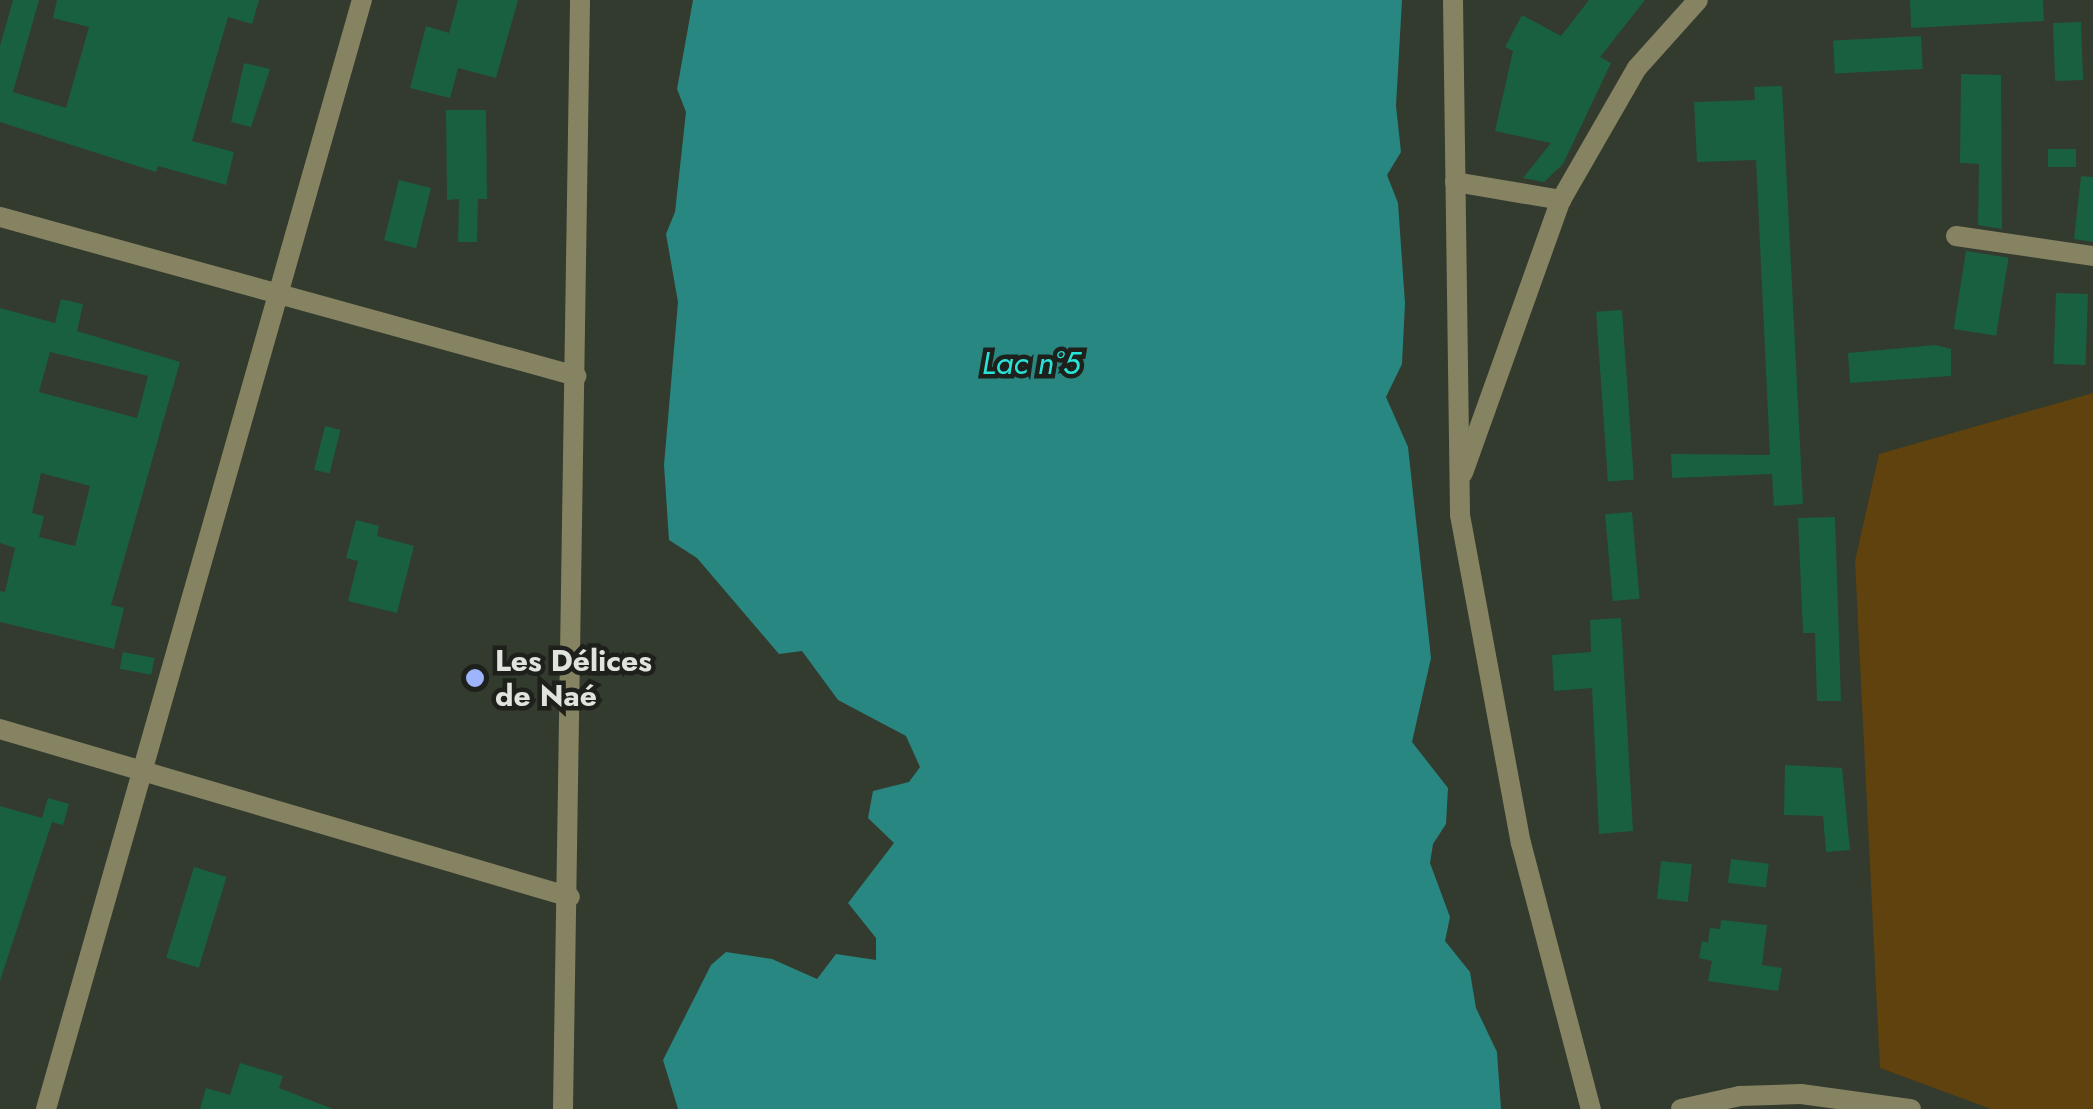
<!DOCTYPE html>
<html>
<head>
<meta charset="utf-8">
<style>
  body { margin:0 }
  #map { position:relative; width:2093px; height:1109px; overflow:hidden; background:#333a2e; font-family:Jost,sans-serif }
  div>[style] { position:absolute }
  .green>* { inset:0; background:#5f420d }
  .water>* { inset:0; background:#288780 }
  .building>* { inset:0; background:#196041; transform-origin:0 0 }
  .minor>* { height:20px; margin:-10px; padding:0 10px; transform-origin:10px; border-radius:10px; background:#858361 }
  .dots>* { width:28px; height:28px; translate:-50% -50%; box-sizing:border-box; border:5px solid #1d201b; border-radius:50% }
  span { translate:-50% -50%; white-space:nowrap; text-align:center; line-height:1.15; -webkit-text-stroke:9px #1d201b; paint-order:stroke }
  .poi-label { font-size:30px; color:#e0e4dd; font-weight:700 }
  .left { translate:0 -50%; text-align:left }
  .water-label { font-size:32px; color:#29e3d7; font-style:italic }
</style>
</head>
<body>
<div id="map">
  <div class="green">
    <div style="clip-path:polygon(2093px 393px,2093px 1109px,1991px 1109px,1880px 1068px,1855px 561px,1879px 454px)"></div>
  </div>
  <div class="water">
    <div style="clip-path:polygon(693px 0,1402px 0,1396px 106px,1401px 152px,1387px 175px,1398px 203px,1405px 303px,1402px 364px,1386px 397px,1408px 447px,1431px 658px,1412px 742px,1448px 788px,1446px 824px,1433px 844px,1430px 863px,1450px 917px,1445px 941px,1470px 972px,1476px 1008px,1497px 1052px,1501px 1109px,678px 1109px,663px 1060px,711px 965px,726px 952px,772px 959px,817px 979px,836px 954px,876px 960px,876px 938px,848px 903px,894px 843px,868px 818px,873px 791px,909px 782px,920px 767px,906px 736px,838px 700px,802px 651px,779px 654px,697px 558px,669px 540px,664px 465px,678px 302px,666px 234px,675px 212px,686px 112px,677px 89px)"></div>
  </div>
  <div class="building">
    <div style="clip-path:polygon(13px 0,39px 0,13px 92px,66px 108px,89px 27px,53px 18px,57px 0,259px 0,252px 24px,228px 17px,192px 141px,234px 152px,226px 185px,158px 166px,156px 172px,0 122px,0 46px)"></div>
    <div style="clip-path:polygon(458px 0,518px 0,496px 78px,458px 68px,450px 98px,410px 88px,426px 26px,449px 33px)"></div>
    <div style="clip-path:polygon(1589px 0,1645px 0,1600px 57px,1611px 63px,1563px 164px,1544px 182px,1523px 178px,1551px 143px,1495px 131px,1513px 51px,1505px 47px,1522px 15px,1561px 36px)"></div>
    <div style="clip-path:polygon(1910px 0,2043px 0,2044px 21px,1911px 28px)"></div>
    <div style="left:2081px;top:22px;width:58px;height:28px;rotate:88deg"></div>
    <div style="left:1921px;top:36px;width:33px;height:88px;rotate:87deg"></div>
    <div style="clip-path:polygon(244px 63px,270px 69px,251px 127px,231px 122px)"></div>
    <div style="clip-path:polygon(1961px 74px,2001px 75px,2002px 229px,1978px 225px,1979px 164px,1960px 163px)"></div>
    <div style="clip-path:polygon(1782px 86px,1803px 504px,1774px 506px,1772px 474px,1672px 478px,1671px 454px,1770px 455px,1756px 160px,1697px 162px,1694px 102px,1755px 100px,1754px 87px)"></div>
    <div style="clip-path:polygon(446px 110px,486px 110px,487px 199px,478px 199px,477px 242px,458px 242px,459px 199px,447px 200px)"></div>
    <div style="left:2048px;top:149px;width:28px;height:18px"></div>
    <div style="clip-path:polygon(2081px 176px,2093px 177px,2093px 242px,2074px 239px)"></div>
    <div style="left:399px;top:180px;width:33px;height:62px;rotate:14deg"></div>
    <div style="left:1966px;top:251px;width:43px;height:79px;rotate:9deg"></div>
    <div style="left:2056px;top:293px;width:32px;height:71px;rotate:2deg"></div>
    <div style="clip-path:polygon(evenodd,61px 299px,83px 304px,77px 331px,180px 362px,111px 605px,124px 608px,114px 649px,0 622px,0 591px,5px 592px,15px 548px,0 543px,0 308px,55px 323px,61px 299px,50px 352px,148px 376px,137px 418px,39px 392px,50px 352px,61px 299px,41px 473px,90px 486px,75px 546px,39px 537px,44px 516px,32px 513px,41px 473px)"></div>
    <div style="left:1622px;top:310px;width:170px;height:26px;rotate:86deg"></div>
    <div style="clip-path:polygon(1935px 345px,1951px 349px,1951px 376px,1850px 383px,1848px 353px)"></div>
    <div style="left:325px;top:426px;width:16px;height:45px;rotate:14deg"></div>
    <div style="left:1632px;top:512px;width:87px;height:27px;rotate:85deg"></div>
    <div style="clip-path:polygon(1835px 517px,1841px 701px,1817px 701px,1815px 633px,1803px 633px,1798px 518px)"></div>
    <div style="clip-path:polygon(356px 520px,379px 526px,377px 536px,414px 546px,397px 613px,348px 601px,358px 561px,346px 558px)"></div>
    <div style="clip-path:polygon(1621px 618px,1633px 831px,1599px 834px,1592px 688px,1554px 691px,1552px 655px,1591px 652px,1590px 620px)"></div>
    <div style="left:123px;top:652px;width:32px;height:17px;rotate:11deg"></div>
    <div style="clip-path:polygon(1785px 765px,1842px 768px,1850px 850px,1826px 852px,1823px 816px,1784px 815px)"></div>
    <div style="clip-path:polygon(48px 798px,69px 804px,63px 825px,52px 822px,0 981px,0 806px,42px 818px)"></div>
    <div style="left:1731px;top:859px;width:38px;height:24px;rotate:7deg"></div>
    <div style="left:1661px;top:861px;width:31px;height:38px;rotate:6deg"></div>
    <div style="left:194px;top:867px;width:34px;height:95px;rotate:17deg"></div>
    <div style="clip-path:polygon(1721px 920px,1767px 925px,1762px 965px,1782px 968px,1778px 991px,1708px 981px,1712px 961px,1699px 958px,1702px 941px,1708px 943px,1710px 928px,1720px 929px)"></div>
    <div style="clip-path:polygon(240px 1063px,283px 1076px,279px 1088px,333px 1109px,200px 1109px,206px 1088px,230px 1095px)"></div>
  </div>
  <div class="minor">
    <div style="left:1453px;top:0;width:515px;rotate:89.22deg"></div>
    <div style="left:1460px;top:515px;width:334px;rotate:79.5deg"></div>
    <div style="left:1521px;top:843px;width:275px;rotate:75.3deg"></div>
    <div style="left:1455px;top:182px;width:108px;rotate:9.6deg"></div>
    <div style="left:0;top:217px;width:598px;rotate:15.43deg"></div>
    <div style="left:1956px;top:236px;width:138px;rotate:8.3deg"></div>
    <div style="left:1463px;top:473px;width:290px;rotate:-70.3deg"></div>
    <div style="left:1561px;top:200px;width:152px;rotate:-60.1deg"></div>
    <div style="left:1637px;top:68px;width:91px;rotate:-48.1deg"></div>
    <div style="left:0;top:729px;width:594px;rotate:16.42deg"></div>
    <div style="left:46px;top:1109px;width:1153px;rotate:-74.1deg"></div>
    <div style="left:563px;top:1109px;width:1109px;rotate:-89.12deg"></div>
    <div style="left:1681px;top:1109px;width:60px;rotate:-12.4deg"></div>
    <div style="left:1740px;top:1096px;width:61px;rotate:-1.9deg"></div>
    <div style="left:1801px;top:1094px;width:111px;rotate:7.8deg"></div>
  </div>
  <div class="dots">
    <div style="left:475px;top:678px;background:#9eb4fd"></div>
  </div>
  <div class="poi-label">
    <span class="left" style="left:495px;top:678px">Les Délices<br>de Naé</span>
  </div>
  <div class="water-label">
    <span style="left:1031px;top:363px">Lac n°5</span>
  </div>
</div>
</body>
</html>
